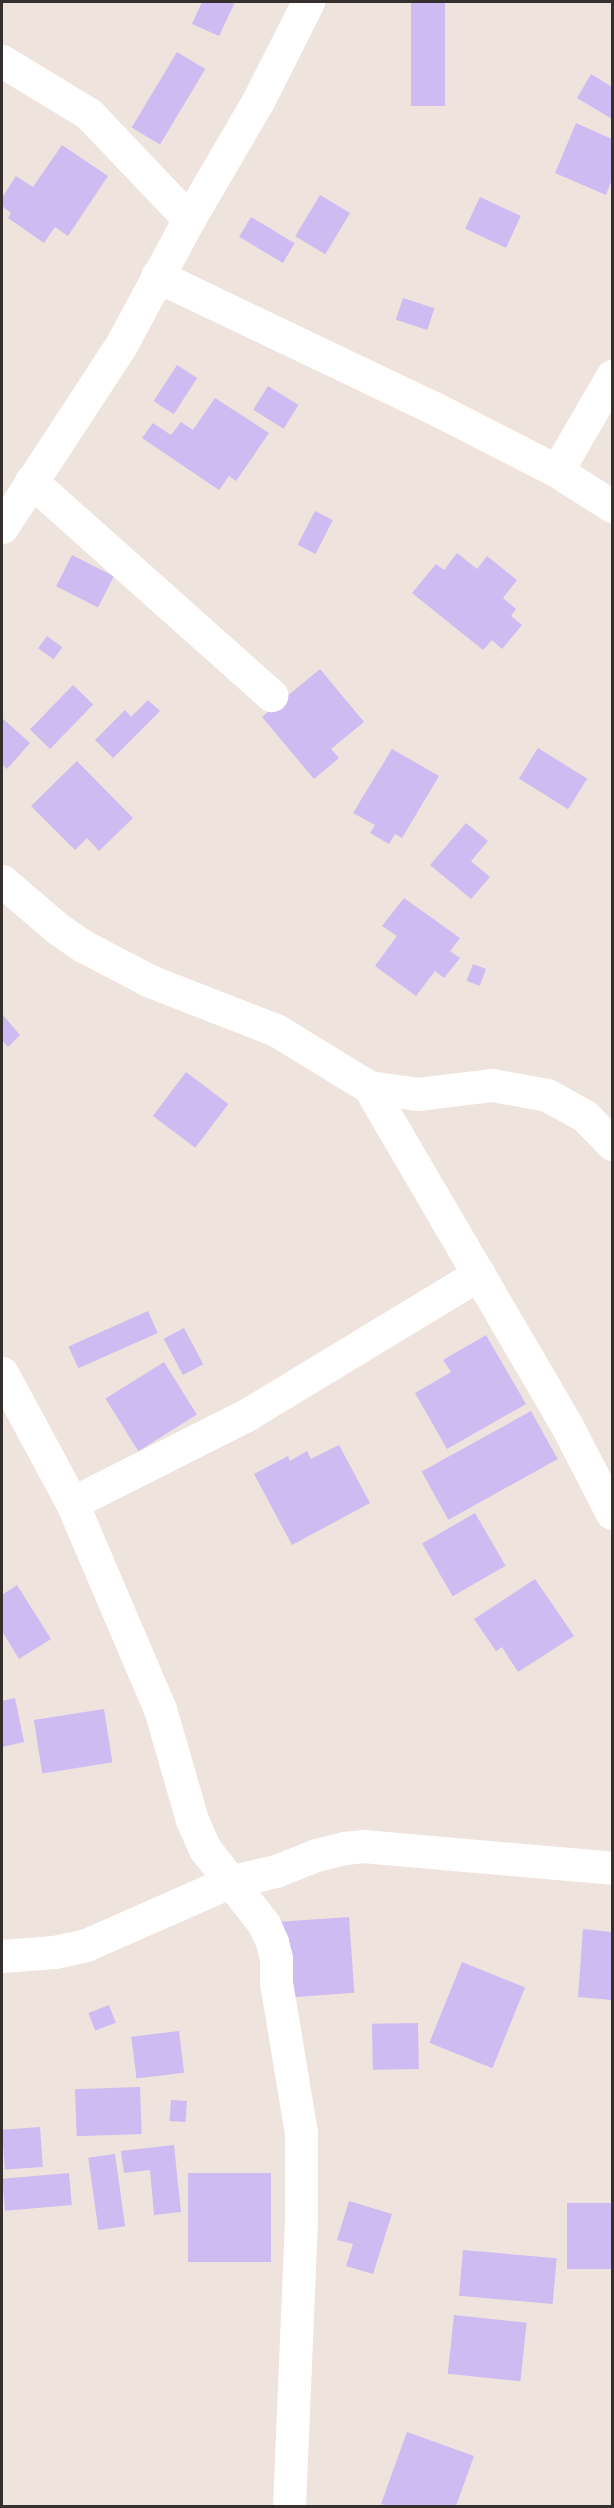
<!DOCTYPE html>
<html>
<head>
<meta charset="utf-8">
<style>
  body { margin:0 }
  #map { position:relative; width:614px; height:2508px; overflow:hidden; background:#efe3dd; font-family:"Work Sans",sans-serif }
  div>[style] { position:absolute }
  .building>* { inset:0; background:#cdbbf2; transform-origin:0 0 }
  .minor>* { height:33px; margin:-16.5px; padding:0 16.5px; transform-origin:16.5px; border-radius:16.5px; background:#fff }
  span { translate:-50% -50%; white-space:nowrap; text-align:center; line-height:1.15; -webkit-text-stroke:4.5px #efe3dd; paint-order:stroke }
  .frame { position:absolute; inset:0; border:3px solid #35302e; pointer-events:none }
</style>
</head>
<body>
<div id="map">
  <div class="building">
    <div style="clip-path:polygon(202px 2px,235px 2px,219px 36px,192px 24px)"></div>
    <div style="left:411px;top:2px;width:34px;height:104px"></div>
    <div style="left:177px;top:52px;width:33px;height:88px;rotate:31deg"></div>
    <div style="clip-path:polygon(591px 74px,612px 87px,612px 119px,577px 98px)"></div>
    <div style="clip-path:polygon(576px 123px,612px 139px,612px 179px,606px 195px,555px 173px)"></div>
    <div style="clip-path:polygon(62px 145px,108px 176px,68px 236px,55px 227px,44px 243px,8px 218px,11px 213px,2px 206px,2px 198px,16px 176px,33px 187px)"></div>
    <div style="left:320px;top:195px;width:35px;height:48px;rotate:31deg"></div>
    <div style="left:480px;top:197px;width:45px;height:35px;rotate:25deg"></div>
    <div style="left:251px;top:217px;width:51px;height:23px;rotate:31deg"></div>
    <div style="left:403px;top:298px;width:33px;height:23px;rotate:18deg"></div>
    <div style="left:177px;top:365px;width:24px;height:43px;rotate:33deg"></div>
    <div style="left:268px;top:386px;width:36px;height:28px;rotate:32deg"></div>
    <div style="clip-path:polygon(215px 398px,269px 433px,236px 481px,229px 476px,219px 490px,142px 438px,153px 423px,171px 435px,181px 422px,193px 430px)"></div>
    <div style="left:315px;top:511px;width:20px;height:38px;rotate:27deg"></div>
    <div style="clip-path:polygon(457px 553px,477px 569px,487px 556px,517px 580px,503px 598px,516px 609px,511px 616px,522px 625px,502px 649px,492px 640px,483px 650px,412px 593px,436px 564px,444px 570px)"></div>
    <div style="left:72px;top:555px;width:47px;height:35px;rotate:27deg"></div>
    <div style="left:47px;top:636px;width:19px;height:15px;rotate:36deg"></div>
    <div style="clip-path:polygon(320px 669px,364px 722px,331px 749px,339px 758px,314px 779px,262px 717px)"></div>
    <div style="left:73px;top:685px;width:28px;height:62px;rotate:44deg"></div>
    <div style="clip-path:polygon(148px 700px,160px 711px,113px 758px,95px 740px,125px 710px,131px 717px)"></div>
    <div style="clip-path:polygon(2px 718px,30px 743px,7px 769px,2px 764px)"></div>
    <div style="left:538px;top:748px;width:58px;height:36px;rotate:32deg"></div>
    <div style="clip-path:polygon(392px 749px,439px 776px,402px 838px,395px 834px,389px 844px,370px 833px,375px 825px,353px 813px)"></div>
    <div style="clip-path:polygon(77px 761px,133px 818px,99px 851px,87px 838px,75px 850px,31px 806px)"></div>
    <div style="clip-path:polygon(466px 823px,488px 841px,471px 861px,490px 877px,471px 899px,430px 865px)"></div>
    <div style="clip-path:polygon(404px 898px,460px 938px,450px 951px,460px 958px,444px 978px,435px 971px,416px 996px,375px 966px,397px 936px,382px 926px)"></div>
    <div style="left:473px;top:964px;width:14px;height:18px;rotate:21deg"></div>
    <div style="clip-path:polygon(2px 1014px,20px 1035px,8px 1047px,2px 1040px)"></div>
    <div style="left:186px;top:1072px;width:53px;height:55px;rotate:37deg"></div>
    <div style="left:148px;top:1311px;width:24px;height:87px;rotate:66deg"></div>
    <div style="left:184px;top:1328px;width:41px;height:23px;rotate:62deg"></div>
    <div style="clip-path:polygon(486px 1335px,526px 1404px,447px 1449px,415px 1393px,451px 1372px,443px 1360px)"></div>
    <div style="left:164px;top:1362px;width:62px;height:69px;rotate:58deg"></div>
    <div style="left:531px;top:1411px;width:55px;height:125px;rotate:61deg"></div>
    <div style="clip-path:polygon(339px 1445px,370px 1503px,292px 1545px,254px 1474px,288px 1456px,290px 1461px,307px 1451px,311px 1459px)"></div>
    <div style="left:475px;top:1513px;width:61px;height:61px;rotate:60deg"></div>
    <div style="clip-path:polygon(535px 1579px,574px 1636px,518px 1672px,502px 1647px,496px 1651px,474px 1619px)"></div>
    <div style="clip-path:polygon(17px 1585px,51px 1639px,19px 1659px,2px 1631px,2px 1595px)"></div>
    <div style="clip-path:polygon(15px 1698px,24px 1742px,2px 1747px,2px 1701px)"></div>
    <div style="left:104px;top:1709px;width:54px;height:71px;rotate:81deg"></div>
    <div style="left:349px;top:1917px;width:76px;height:69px;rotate:86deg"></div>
    <div style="clip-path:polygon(583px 1929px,612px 1932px,612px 2000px,578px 1997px)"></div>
    <div style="left:462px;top:1962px;width:68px;height:87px;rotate:22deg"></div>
    <div style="left:109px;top:2005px;width:19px;height:22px;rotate:69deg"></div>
    <div style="left:418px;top:2023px;width:46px;height:46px;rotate:89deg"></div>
    <div style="left:179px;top:2031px;width:42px;height:48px;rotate:83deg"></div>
    <div style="left:140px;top:2087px;width:47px;height:65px;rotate:88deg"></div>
    <div style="left:171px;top:2100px;width:16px;height:21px;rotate:4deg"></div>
    <div style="left:40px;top:2127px;width:40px;height:38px;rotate:86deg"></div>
    <div style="clip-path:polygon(174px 2145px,181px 2212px,154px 2215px,150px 2170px,124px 2173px,121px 2151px)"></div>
    <div style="left:115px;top:2154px;width:73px;height:27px;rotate:82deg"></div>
    <div style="left:69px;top:2173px;width:32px;height:67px;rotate:85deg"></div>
    <div style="left:188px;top:2173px;width:83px;height:89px"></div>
    <div style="clip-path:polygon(349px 2201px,392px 2214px,373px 2274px,346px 2266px,353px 2244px,337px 2240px)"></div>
    <div style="left:612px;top:2203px;width:66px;height:45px;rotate:90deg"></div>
    <div style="left:463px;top:2250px;width:94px;height:46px;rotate:5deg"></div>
    <div style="left:454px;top:2315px;width:73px;height:59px;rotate:6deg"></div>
    <div style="clip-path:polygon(407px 2432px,474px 2456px,456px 2506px,389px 2506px,381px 2504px)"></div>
  </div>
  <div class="minor">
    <div style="left:2px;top:61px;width:102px;rotate:31.3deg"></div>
    <div style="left:89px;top:114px;width:145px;rotate:46.4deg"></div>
    <div style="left:157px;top:276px;width:305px;rotate:25.5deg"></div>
    <div style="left:432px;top:407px;width:140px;rotate:27.1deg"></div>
    <div style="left:557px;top:471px;width:65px;rotate:32.5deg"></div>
    <div style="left:557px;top:471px;width:110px;rotate:-59.9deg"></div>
    <div style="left:31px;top:481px;width:322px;rotate:41.7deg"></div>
    <div style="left:2px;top:527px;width:215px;rotate:-56.8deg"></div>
    <div style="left:120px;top:347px;width:145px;rotate:-61.7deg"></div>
    <div style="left:189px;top:219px;width:137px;rotate:-59.7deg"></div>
    <div style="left:258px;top:101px;width:111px;rotate:-63.2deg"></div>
    <div style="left:2px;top:881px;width:72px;rotate:40.5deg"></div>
    <div style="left:57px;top:928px;width:32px;rotate:35deg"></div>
    <div style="left:83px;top:946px;width:76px;rotate:27.6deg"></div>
    <div style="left:150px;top:981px;width:135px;rotate:21.3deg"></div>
    <div style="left:276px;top:1030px;width:109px;rotate:31.5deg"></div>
    <div style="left:369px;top:1087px;width:49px;rotate:8.1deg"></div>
    <div style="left:418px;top:1094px;width:75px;rotate:-6.9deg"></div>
    <div style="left:492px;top:1085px;width:56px;rotate:10.3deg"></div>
    <div style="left:547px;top:1095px;width:43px;rotate:28.9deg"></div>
    <div style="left:585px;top:1116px;width:39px;rotate:46deg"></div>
    <div style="left:369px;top:1087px;width:393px;rotate:59.7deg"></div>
    <div style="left:567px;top:1426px;width:98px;rotate:62.7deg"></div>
    <div style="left:2px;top:1373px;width:148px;rotate:61.7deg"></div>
    <div style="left:72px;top:1503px;width:224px;rotate:66.9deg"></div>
    <div style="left:160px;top:1709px;width:116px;rotate:73.9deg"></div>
    <div style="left:192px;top:1820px;width:32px;rotate:66deg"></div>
    <div style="left:205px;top:1849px;width:95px;rotate:51.8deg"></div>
    <div style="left:264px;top:1924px;width:20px;rotate:66deg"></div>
    <div style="left:272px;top:1942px;width:16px;rotate:76deg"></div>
    <div style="left:276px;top:1958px;width:24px;rotate:90deg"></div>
    <div style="left:276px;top:1982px;width:153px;rotate:80.6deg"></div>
    <div style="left:301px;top:2133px;width:87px;rotate:90deg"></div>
    <div style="left:301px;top:2220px;width:286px;rotate:92.4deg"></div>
    <div style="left:72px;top:1503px;width:197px;rotate:-26.8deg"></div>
    <div style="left:248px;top:1414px;width:270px;rotate:-31.2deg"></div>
    <div style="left:2px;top:1956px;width:52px;rotate:-4.4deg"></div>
    <div style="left:54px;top:1952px;width:33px;rotate:-12deg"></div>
    <div style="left:86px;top:1945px;width:156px;rotate:-23.8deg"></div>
    <div style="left:229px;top:1882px;width:48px;rotate:-13.2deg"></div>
    <div style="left:276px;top:1871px;width:43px;rotate:-21.8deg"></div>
    <div style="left:316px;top:1855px;width:30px;rotate:-14deg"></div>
    <div style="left:345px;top:1848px;width:18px;rotate:-6deg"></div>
    <div style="left:363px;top:1846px;width:250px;rotate:5deg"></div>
  </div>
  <div class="frame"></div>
</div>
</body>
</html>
